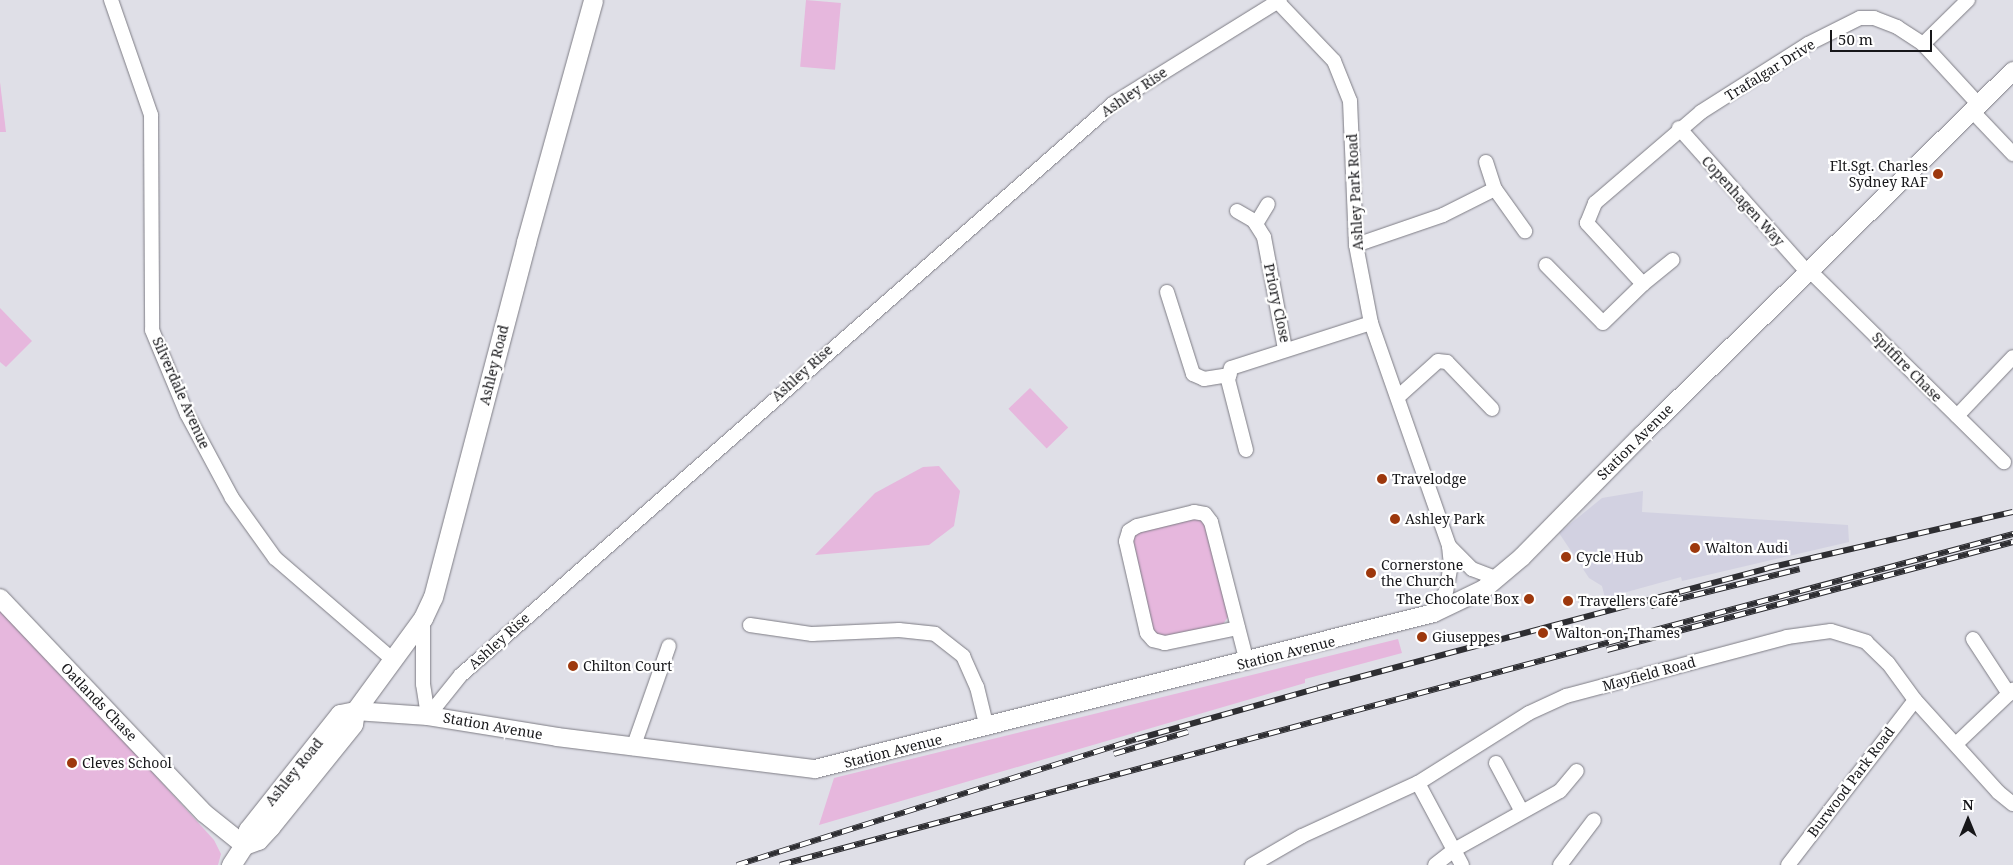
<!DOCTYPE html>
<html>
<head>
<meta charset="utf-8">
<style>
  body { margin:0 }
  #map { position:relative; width:2013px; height:865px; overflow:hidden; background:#dfdfe7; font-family:"Noto Serif",serif }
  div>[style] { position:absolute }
  .built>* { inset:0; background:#d2d1e1 }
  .green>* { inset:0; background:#e6b7dd; transform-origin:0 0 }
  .roads { filter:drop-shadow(0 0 1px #7d7c84) drop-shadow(0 0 1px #7d7c84) }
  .minor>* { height:14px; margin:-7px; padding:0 7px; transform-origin:7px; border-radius:7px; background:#fff }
  .tertiary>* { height:18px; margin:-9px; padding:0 9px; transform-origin:9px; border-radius:9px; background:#fff }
  .secondary>* { height:19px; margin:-9.5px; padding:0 9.5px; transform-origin:9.5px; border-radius:9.5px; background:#fff }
  .rail>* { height:5.5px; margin-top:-2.75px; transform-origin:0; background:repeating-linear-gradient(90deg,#fff 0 11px,#2e2e32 0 22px); box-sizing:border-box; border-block:1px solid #2e2e32 }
  .dots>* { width:14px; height:14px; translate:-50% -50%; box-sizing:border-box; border:2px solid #fff; border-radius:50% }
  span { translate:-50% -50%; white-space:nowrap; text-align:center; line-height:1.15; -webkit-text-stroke:4.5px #fff; paint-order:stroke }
  .street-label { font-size:14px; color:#17171a }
  .poi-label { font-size:14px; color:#17171a }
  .right { translate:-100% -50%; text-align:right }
  .left { translate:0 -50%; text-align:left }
  .north { position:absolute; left:1943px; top:795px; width:50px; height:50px; -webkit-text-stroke:4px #fff; paint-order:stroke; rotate:0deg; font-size:14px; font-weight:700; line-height:20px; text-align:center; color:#17171a }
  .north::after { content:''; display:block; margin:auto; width:18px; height:22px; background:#17171a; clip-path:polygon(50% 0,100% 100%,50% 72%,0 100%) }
  .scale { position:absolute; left:1830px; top:30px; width:102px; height:22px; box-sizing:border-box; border:2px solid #17171a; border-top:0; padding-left:6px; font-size:15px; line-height:18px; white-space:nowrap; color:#17171a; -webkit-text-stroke:4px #fff; paint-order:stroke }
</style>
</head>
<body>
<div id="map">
  <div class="built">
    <div style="clip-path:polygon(1643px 491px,1642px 512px,1848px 525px,1849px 542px,1682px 581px,1681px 577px,1605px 598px,1602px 586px,1589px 578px,1559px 533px,1602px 498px)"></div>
  </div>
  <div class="green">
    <div style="left:806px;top:0;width:35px;height:67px;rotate:5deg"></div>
    <div style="clip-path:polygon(0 82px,6px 132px,0 132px)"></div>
    <div style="clip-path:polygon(0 308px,32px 341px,6px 367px,0 362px)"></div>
    <div style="left:1030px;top:388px;width:55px;height:30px;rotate:46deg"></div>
    <div style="clip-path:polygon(939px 466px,960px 491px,954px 526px,929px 545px,815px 555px,875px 493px,923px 467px)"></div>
    <div style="clip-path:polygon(1196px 517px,1203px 519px,1228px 603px,1228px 617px,1223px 624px,1165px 640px,1154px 635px,1132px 535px,1135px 531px)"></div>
    <div style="clip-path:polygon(0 605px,214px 840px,221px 854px,218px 865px,0 865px)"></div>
    <div style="clip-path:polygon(1398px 639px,1402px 653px,1305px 679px,1305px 683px,819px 825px,834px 778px)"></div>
  </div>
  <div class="roads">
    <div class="minor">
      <div style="left:111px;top:0;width:122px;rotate:70.8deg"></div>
      <div style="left:151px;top:115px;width:215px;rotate:89.7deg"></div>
      <div style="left:152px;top:330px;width:91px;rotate:67.4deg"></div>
      <div style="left:187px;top:414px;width:95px;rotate:61.8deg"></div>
      <div style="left:232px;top:498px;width:74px;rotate:54.4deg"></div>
      <div style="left:275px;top:558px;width:155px;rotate:40.8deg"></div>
      <div style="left:1276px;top:0;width:84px;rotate:46.4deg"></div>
      <div style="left:1334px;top:61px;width:43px;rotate:68.2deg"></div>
      <div style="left:1350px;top:101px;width:144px;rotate:87.6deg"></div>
      <div style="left:1356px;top:245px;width:79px;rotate:79.1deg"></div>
      <div style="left:1371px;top:323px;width:236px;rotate:70.7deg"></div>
      <div style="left:1449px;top:546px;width:18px;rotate:84deg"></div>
      <div style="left:1451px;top:564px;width:27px;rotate:100deg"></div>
      <div style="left:1446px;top:591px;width:25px;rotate:119deg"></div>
      <div style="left:1923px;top:44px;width:63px;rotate:-44.4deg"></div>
      <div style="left:1974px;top:113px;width:57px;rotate:46.4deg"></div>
      <div style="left:1679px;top:128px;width:195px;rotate:48.3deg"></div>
      <div style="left:1486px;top:162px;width:28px;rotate:72deg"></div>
      <div style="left:1495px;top:189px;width:52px;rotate:54.5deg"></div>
      <div style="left:1237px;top:211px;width:20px;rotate:30deg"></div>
      <div style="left:1254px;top:221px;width:19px;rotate:58deg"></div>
      <div style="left:1264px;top:237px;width:114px;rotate:79.4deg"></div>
      <div style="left:1256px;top:224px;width:23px;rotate:-59deg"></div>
      <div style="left:1356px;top:245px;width:92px;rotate:-19deg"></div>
      <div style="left:1443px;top:215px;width:58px;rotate:-26.6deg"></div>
      <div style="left:1546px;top:265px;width:81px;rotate:45.5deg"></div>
      <div style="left:1603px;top:323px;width:56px;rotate:-44.3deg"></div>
      <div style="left:1643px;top:284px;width:83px;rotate:-132.6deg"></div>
      <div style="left:1587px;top:223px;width:22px;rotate:-68deg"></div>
      <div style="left:1595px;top:203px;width:140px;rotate:-40.6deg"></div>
      <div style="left:1701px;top:112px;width:127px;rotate:-32.4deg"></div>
      <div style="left:1808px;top:44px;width:58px;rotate:-26.6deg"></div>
      <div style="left:1860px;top:18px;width:14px"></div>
      <div style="left:1874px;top:18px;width:25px;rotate:21deg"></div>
      <div style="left:1897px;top:27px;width:31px;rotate:33deg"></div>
      <div style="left:1923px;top:44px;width:84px;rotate:47.4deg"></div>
      <div style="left:1811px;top:272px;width:271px;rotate:44.6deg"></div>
      <div style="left:1643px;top:284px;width:38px;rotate:-39deg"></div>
      <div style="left:1167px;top:292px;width:86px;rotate:72.4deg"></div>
      <div style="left:1193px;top:374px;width:12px;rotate:24deg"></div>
      <div style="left:1204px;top:379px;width:26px;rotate:-9deg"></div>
      <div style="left:1399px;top:396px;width:52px;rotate:-41.9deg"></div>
      <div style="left:1438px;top:361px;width:9px;rotate:6deg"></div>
      <div style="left:1447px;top:362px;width:65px;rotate:46.2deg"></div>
      <div style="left:1957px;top:416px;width:81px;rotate:-46.5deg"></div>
      <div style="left:1246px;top:450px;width:72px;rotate:-104.4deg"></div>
      <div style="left:1228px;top:380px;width:12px;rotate:-76deg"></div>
      <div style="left:1231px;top:368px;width:147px;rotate:-17.8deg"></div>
      <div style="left:1449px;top:546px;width:33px;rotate:45deg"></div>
      <div style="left:1472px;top:569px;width:28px;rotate:21deg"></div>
      <div style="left:423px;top:618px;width:66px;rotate:90deg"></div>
      <div style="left:423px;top:684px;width:32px;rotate:81deg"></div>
      <div style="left:750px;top:625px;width:63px;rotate:8.3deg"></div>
      <div style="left:812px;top:634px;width:87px;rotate:-2.6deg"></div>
      <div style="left:899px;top:630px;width:36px;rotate:6deg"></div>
      <div style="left:935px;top:634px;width:36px;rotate:38deg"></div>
      <div style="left:963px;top:656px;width:34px;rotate:66deg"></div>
      <div style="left:977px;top:687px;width:42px;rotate:76.3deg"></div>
      <div style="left:1238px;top:628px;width:75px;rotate:168.4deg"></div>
      <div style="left:1165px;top:643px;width:12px;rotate:-166deg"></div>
      <div style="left:1153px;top:640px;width:9px;rotate:-131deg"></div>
      <div style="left:1147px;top:633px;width:94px;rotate:-102.9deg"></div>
      <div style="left:1126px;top:541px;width:10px;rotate:-73deg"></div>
      <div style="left:1129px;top:531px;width:9px;rotate:-32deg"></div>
      <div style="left:1137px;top:526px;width:59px;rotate:-13.8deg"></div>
      <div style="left:1194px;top:512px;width:11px;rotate:10deg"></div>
      <div style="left:1205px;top:514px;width:10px;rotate:53deg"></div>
      <div style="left:1211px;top:522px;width:145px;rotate:75.6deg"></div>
      <div style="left:1973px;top:639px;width:66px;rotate:56.8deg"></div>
      <div style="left:428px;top:716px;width:53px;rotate:-51.2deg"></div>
      <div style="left:461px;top:675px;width:868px;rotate:-41.22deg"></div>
      <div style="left:1114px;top:103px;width:195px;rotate:-31.8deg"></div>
      <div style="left:1956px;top:744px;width:79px;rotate:-43.5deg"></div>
      <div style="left:633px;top:748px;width:108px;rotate:-70.6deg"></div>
      <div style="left:1496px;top:763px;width:53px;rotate:62deg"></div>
      <div style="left:1418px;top:783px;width:76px;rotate:61.8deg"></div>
      <div style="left:1454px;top:850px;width:24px;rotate:142deg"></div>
      <div style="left:1252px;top:865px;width:58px;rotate:-30.1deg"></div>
      <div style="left:1302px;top:836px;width:128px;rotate:-24.6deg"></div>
      <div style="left:1418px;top:783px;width:131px;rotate:-32.2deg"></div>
      <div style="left:1529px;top:713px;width:41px;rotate:-24.7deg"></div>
      <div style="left:1566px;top:696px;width:229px;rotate:-14.9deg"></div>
      <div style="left:1787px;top:637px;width:44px;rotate:-7.8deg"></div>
      <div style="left:1831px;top:631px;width:37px;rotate:17deg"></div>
      <div style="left:1866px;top:642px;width:30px;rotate:44deg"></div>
      <div style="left:1888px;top:663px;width:46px;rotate:53.9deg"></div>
      <div style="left:1915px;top:700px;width:124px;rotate:47.9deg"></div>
      <div style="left:1998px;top:792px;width:19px;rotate:39deg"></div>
      <div style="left:1462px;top:865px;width:17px;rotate:-118deg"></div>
      <div style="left:1454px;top:850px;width:121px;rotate:-29.1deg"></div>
      <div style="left:1560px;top:791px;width:26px;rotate:-50deg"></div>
      <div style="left:1560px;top:865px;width:56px;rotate:-52.9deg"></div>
      <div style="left:1788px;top:865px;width:208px;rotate:-52.4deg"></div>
    </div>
    <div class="tertiary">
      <div style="left:0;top:598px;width:296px;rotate:46.5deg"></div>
      <div style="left:204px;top:813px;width:51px;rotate:38.7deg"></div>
      <div style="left:355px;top:711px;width:73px;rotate:3.9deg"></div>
      <div style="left:428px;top:716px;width:131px;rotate:9.2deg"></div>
      <div style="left:557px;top:737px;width:260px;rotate:7.1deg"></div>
      <div style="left:815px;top:769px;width:638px;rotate:-14.15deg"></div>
      <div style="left:1434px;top:613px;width:55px;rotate:-25.6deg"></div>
      <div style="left:1484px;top:589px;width:50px;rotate:-40.1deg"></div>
      <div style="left:1522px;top:557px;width:171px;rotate:-45.5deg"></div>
      <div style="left:1642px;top:435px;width:520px;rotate:-44.45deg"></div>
    </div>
    <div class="secondary">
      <div style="left:244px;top:845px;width:15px;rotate:-20deg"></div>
      <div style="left:258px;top:840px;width:18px;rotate:-47deg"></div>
      <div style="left:270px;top:827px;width:132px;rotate:-51.1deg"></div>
      <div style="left:353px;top:724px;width:13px;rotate:-81deg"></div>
      <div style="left:355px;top:711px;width:115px;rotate:-53.8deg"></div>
      <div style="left:423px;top:618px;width:23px;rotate:-65deg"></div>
      <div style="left:433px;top:597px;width:367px;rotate:-75.3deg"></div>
      <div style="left:526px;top:242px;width:251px;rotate:-74.5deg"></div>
      <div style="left:231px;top:865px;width:24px;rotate:-57deg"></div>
      <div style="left:244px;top:845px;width:16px;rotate:-75deg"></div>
      <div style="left:248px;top:830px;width:148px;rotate:-51.6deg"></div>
      <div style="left:340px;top:714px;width:15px;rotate:-11deg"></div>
    </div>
  </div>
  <div class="rail">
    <div style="left:1651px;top:606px;width:153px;rotate:-14deg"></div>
    <div style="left:1607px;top:650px;width:420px;rotate:-14.9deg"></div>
    <div style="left:1114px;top:754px;width:77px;rotate:-16.6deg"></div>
    <div style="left:737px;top:865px;width:419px;rotate:-17.5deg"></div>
    <div style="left:1137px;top:739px;width:188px;rotate:-15.7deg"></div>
    <div style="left:1318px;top:688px;width:466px;rotate:-14.9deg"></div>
    <div style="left:1768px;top:568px;width:251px;rotate:-12.9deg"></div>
    <div style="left:780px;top:865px;width:1277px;rotate:-15.03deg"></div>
  </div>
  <div class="dots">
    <div style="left:1938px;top:174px;background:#9d380d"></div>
    <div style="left:1382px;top:479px;background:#9d380d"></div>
    <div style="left:1395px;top:519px;background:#9d380d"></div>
    <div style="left:1695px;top:548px;background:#9d380d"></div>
    <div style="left:1566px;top:557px;background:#9d380d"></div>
    <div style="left:1371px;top:573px;background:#9d380d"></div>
    <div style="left:1529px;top:599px;background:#9d380d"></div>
    <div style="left:1568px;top:601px;background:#9d380d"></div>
    <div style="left:1543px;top:633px;background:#9d380d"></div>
    <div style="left:1422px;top:637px;background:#9d380d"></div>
    <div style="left:573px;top:666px;background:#9d380d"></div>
    <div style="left:72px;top:763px;background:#9d380d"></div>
  </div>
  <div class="street-label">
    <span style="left:1770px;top:70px;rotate:-32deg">Trafalgar Drive</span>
    <span style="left:1134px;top:92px;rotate:-34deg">Ashley Rise</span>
    <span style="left:1355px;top:192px;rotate:-93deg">Ashley Park Road</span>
    <span style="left:1743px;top:201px;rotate:48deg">Copenhagen Way</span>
    <span style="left:1277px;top:303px;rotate:78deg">Priory Close</span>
    <span style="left:494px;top:365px;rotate:-76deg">Ashley Road</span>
    <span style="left:1907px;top:367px;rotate:45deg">Spitfire Chase</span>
    <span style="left:802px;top:373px;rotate:-42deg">Ashley Rise</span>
    <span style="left:181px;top:393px;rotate:66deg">Silverdale Avenue</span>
    <span style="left:1635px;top:442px;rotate:-45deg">Station Avenue</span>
    <span style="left:499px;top:641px;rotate:-42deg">Ashley Rise</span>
    <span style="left:1286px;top:653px;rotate:-14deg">Station Avenue</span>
    <span style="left:1649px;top:674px;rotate:-15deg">Mayfield Road</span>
    <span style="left:99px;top:702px;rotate:46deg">Oatlands Chase</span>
    <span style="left:493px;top:726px;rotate:10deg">Station Avenue</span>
    <span style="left:893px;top:751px;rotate:-14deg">Station Avenue</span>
    <span style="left:294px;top:772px;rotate:-51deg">Ashley Road</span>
    <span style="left:1851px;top:782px;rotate:-53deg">Burwood Park Road</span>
  </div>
  <div class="poi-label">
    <span class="right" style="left:1928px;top:174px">Flt.Sgt. Charles<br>Sydney RAF</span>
    <span class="left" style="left:1392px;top:479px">Travelodge</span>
    <span class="left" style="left:1405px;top:519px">Ashley Park</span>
    <span class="left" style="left:1705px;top:548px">Walton Audi</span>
    <span class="left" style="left:1576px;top:557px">Cycle Hub</span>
    <span class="left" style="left:1381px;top:573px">Cornerstone<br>the Church</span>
    <span class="right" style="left:1519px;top:599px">The Chocolate Box</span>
    <span class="left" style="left:1578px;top:601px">Travellers Café</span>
    <span class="left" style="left:1554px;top:633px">Walton-on-Thames</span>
    <span class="left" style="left:1432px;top:637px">Giuseppes</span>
    <span class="left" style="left:583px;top:666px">Chilton Court</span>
    <span class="left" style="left:82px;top:763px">Cleves School</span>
  </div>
  <div class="north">N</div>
  <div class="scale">50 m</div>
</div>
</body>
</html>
